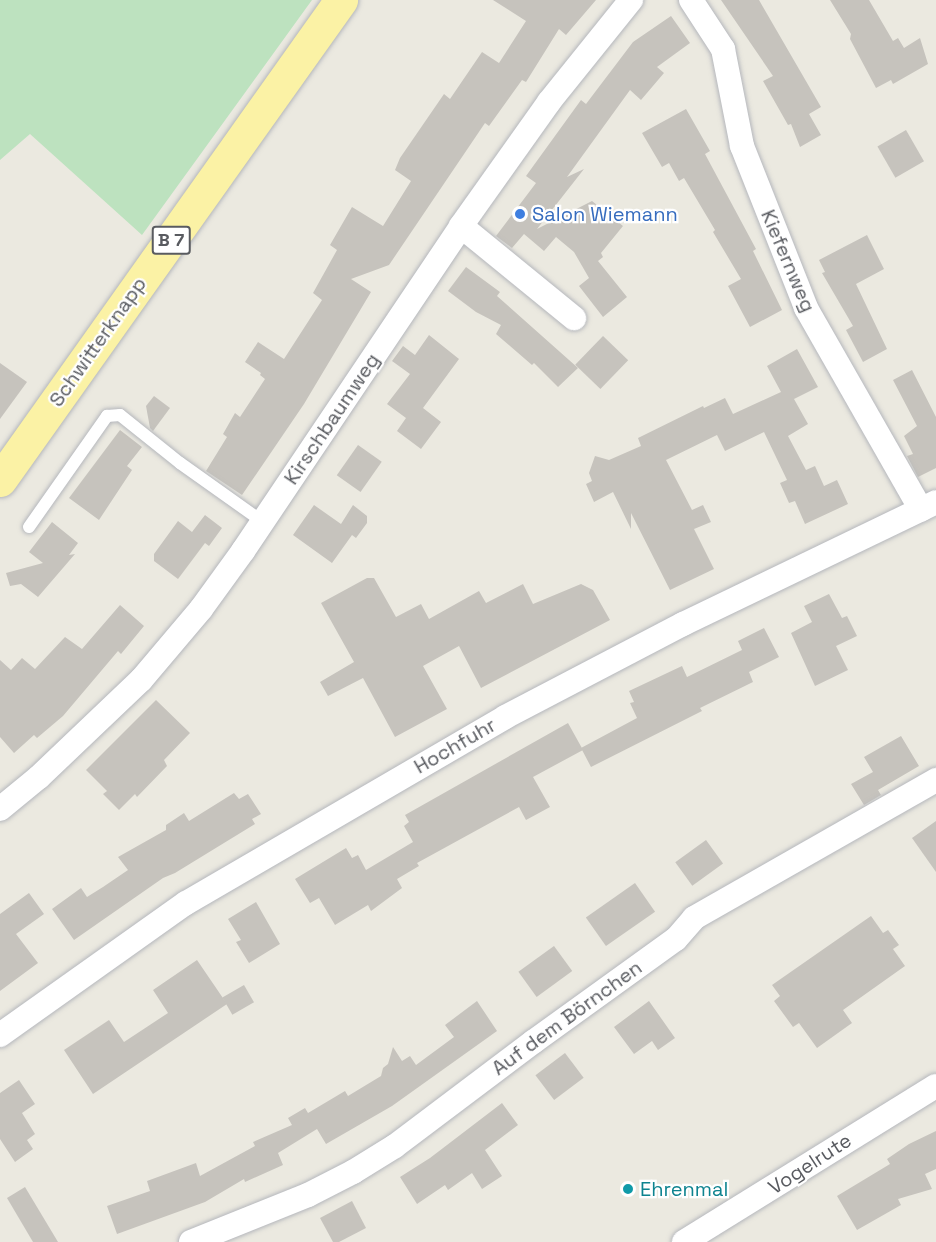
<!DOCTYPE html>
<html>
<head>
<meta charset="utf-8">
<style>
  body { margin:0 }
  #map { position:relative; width:936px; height:1242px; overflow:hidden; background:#ebe9e0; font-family:"Space Grotesk",sans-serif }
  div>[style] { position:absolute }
  .green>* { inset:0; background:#bde2bf }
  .building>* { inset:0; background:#c6c3bd; transform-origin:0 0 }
  .roads { filter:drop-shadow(0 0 2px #b5b7bc) drop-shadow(0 0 2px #b5b7bc) }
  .lane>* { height:12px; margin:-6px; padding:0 6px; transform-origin:6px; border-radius:6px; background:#fff }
  .street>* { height:24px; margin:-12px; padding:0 12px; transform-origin:12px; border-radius:12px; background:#fff }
  .primary>* { height:33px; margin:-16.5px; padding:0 16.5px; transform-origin:16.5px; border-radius:16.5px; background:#fbf2a5 }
  .dots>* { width:16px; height:16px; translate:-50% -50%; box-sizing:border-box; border:3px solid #fff; border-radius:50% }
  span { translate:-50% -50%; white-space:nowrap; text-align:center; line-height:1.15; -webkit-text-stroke:4.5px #fff; paint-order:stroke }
  .shield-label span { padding:2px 4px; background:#fff; border:2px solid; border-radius:4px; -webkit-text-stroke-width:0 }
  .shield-label { font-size:18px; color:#595b60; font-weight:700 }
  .shop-label { font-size:20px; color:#366cbe }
  .left { translate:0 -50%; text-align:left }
  .street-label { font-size:20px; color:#595b60 }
  .culture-label { font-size:20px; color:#0d838f }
</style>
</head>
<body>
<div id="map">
  <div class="green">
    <div style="clip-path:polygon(0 0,312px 0,142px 235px,30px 134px,0 160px)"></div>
  </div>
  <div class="building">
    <div style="clip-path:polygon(493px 0,596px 0,566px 35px,559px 29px,526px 82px,522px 80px,489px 126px,485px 123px,389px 265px,351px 279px,371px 292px,304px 404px,242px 495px,206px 471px,227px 437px,223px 434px,235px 413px,240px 417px,265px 379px,260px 375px,261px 373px,245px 362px,258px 342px,284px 359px,322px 300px,313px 293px,337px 250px,330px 245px,352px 207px,383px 226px,411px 181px,395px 170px,400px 158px,444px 94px,450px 99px,482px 52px,499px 63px,526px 21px)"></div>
    <div style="clip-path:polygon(721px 0,759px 0,821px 107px,809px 114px,821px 135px,800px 147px,791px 124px,788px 125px,763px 81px,773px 76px)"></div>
    <div style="clip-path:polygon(830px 0,869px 0,893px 41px,898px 38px,904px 48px,920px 38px,928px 64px,893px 84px,891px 80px,876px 88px,850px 39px,851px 34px)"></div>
    <div style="clip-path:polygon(671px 16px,690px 43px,657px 67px,664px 73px,641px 100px,630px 90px,567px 177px,584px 169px,537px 229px,592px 201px,623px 226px,601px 253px,603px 257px,598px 261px,627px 297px,603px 317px,579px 286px,589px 278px,574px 252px,556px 237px,544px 251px,524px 234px,512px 248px,496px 236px,536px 183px,526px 176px,581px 100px,586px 104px,633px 42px)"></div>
    <div style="clip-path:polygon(686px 109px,710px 151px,705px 154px,756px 249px,753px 251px,782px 310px,750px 327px,728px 286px,741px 279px,713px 232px,715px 230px,684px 178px,679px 181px,669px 163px,662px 167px,642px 133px)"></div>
    <div style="left:906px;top:130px;width:36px;height:33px;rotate:60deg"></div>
    <div style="clip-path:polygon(867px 235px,884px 269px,856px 284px,887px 349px,863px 362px,846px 330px,853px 326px,822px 273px,825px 272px,819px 260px)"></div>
    <div style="clip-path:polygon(466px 267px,500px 292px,497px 296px,578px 368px,558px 387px,534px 363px,532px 365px,496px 334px,501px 325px,476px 312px,448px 291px)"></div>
    <div style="clip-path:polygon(429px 335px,459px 359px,423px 408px,441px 422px,421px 449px,397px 431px,406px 418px,387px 404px,410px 374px,392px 361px,403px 346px,415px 355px)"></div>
    <div style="left:603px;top:336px;width:35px;height:40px;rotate:44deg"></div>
    <div style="clip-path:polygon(797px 349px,818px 387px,794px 399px,808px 424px,788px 436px,806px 470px,815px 466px,824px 486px,837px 480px,848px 504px,805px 524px,795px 501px,789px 503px,780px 483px,787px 480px,764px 432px,725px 451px,717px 435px,666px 460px,692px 510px,703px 505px,711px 522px,694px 529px,714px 569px,670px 590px,631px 513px,631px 529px,613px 492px,594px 502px,586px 484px,592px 481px,589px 473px,595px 456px,609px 460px,641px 446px,638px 438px,703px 406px,704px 408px,725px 398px,733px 414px,781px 392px,767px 366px)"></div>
    <div style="clip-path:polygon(0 363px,27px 382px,0 419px)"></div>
    <div style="clip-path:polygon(912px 370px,936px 417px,936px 468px,918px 477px,907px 456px,913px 454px,904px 436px,917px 426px,893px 380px)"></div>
    <div style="clip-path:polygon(154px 396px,170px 408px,153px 431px,150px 428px,146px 406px)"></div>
    <div style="clip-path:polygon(120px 430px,142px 447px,127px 466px,132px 470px,99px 520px,69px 498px)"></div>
    <div style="left:358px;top:445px;width:29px;height:37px;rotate:35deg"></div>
    <div style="clip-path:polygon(314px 505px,341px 524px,353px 505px,367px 516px,367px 523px,356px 538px,352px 535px,332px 563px,293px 535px)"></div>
    <div style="clip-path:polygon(205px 515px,222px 528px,209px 546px,205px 543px,178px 579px,154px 561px,154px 554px,178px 521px,192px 532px)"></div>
    <div style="clip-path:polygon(52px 522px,78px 543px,69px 555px,75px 554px,38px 597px,21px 584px,10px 586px,6px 573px,43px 563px,29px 552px)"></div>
    <div style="clip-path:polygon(367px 578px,374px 578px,396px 617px,421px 604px,429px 619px,479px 591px,486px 603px,523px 584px,533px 604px,581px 584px,593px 590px,610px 620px,481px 688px,459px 646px,423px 666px,447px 709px,395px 737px,363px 678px,328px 696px,320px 682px,354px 662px,321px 603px)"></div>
    <div style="clip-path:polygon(829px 594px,842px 618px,847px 616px,857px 636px,836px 646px,848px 670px,815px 686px,791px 633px,812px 622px,804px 606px)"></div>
    <div style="clip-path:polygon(120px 605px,144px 626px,121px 654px,118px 651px,63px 716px,37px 738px,34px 735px,14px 753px,0 737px,0 660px,11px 670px,22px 658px,35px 669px,65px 637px,82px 649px)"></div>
    <div style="clip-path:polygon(764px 628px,779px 657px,749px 672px,753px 682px,700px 708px,702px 711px,591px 767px,581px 748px,637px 718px,630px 703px,634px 702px,629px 691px,682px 666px,687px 677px,742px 650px,738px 641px)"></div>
    <div style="clip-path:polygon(156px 700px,190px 733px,164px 760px,167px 766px,137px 797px,135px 794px,119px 810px,103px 794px,107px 791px,86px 770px)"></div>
    <div style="clip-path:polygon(568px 723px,583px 750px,533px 777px,550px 807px,526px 820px,519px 807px,417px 863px,419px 866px,397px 879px,402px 888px,371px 911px,368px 905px,335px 925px,319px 898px,310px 903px,295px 879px,346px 848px,352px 858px,358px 855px,366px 870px,413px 842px,404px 826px,409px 822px,405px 815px)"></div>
    <div style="clip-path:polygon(901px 736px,919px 766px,878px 790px,881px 795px,864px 805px,851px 784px,873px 772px,864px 757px)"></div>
    <div style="clip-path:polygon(234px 793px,239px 799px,248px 794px,261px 814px,252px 819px,255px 824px,175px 873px,163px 878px,74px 940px,52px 909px,81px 888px,87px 897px,103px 887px,128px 870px,118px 857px,166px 830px,166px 825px,184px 813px,189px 821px)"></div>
    <div style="clip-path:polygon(936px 821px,936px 872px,912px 838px)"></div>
    <div style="left:706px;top:840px;width:29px;height:38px;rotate:54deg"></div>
    <div style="left:635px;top:883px;width:35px;height:60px;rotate:55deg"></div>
    <div style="clip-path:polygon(29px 893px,44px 914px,16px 934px,38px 963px,0 991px,0 914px)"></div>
    <div style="clip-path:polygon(256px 902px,280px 944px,249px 963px,236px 942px,241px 940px,228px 919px)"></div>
    <div style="clip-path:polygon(871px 916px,883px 933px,888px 930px,899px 945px,893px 949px,905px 966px,843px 1010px,852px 1023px,817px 1048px,799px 1023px,793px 1027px,774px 1001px,780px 996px,772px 985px)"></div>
    <div style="left:554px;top:946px;width:31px;height:44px;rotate:54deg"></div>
    <div style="clip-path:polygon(197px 960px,227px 1004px,93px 1094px,64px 1050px,109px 1020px,124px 1042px,168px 1013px,153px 990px)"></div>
    <div style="left:244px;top:985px;width:20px;height:25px;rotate:60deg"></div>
    <div style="clip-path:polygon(477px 1001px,497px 1031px,392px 1106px,326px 1144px,317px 1129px,278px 1153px,283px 1165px,245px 1182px,244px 1179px,205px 1202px,117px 1234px,107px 1206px,150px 1191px,147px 1181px,196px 1163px,200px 1176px,255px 1146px,253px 1142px,292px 1125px,288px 1118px,305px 1108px,308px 1113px,345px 1091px,348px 1096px,381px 1076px,383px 1068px,388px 1064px,393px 1047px,402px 1061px,410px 1056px,416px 1065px,454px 1037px,445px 1025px)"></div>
    <div style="clip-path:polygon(649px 1001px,675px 1038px,658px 1050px,652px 1041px,634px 1054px,614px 1027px)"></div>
    <div style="left:565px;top:1053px;width:31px;height:37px;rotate:53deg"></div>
    <div style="clip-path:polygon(19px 1080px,35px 1104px,22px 1113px,35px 1134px,27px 1140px,33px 1149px,15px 1162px,0 1139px,0 1093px)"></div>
    <div style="clip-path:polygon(502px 1103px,518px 1125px,485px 1150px,502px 1176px,482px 1189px,472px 1173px,448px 1190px,445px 1185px,417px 1204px,400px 1177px,430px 1158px)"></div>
    <div style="clip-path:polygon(936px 1131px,936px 1169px,925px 1174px,932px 1189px,898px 1199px,901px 1205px,857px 1230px,837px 1196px,890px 1164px,887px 1159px,909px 1144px)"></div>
    <div style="clip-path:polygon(25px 1187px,58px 1242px,33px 1242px,7px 1198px)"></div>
    <div style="clip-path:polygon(352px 1201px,366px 1228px,339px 1242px,333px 1242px,320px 1218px)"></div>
  </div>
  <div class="roads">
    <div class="lane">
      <div style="left:29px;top:527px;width:136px;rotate:-54.9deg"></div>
      <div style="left:107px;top:416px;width:13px;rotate:-4deg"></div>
      <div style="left:120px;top:415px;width:77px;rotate:38.7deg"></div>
      <div style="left:180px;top:463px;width:102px;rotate:35.4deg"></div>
    </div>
    <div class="street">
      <div style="left:691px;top:0;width:59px;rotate:56.9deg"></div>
      <div style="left:723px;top:49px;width:99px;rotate:78.9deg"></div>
      <div style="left:742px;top:146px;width:174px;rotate:68.4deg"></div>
      <div style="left:806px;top:308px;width:232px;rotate:60.3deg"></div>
      <div style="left:461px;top:226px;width:146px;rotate:39.2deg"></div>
      <div style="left:0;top:809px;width:50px;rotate:-39.4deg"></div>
      <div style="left:39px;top:777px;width:141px;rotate:-43.6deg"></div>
      <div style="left:141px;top:680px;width:93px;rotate:-49.8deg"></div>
      <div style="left:201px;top:609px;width:72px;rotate:-54.1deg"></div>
      <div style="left:243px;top:551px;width:391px;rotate:-56.1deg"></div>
      <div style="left:461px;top:226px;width:152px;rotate:-54.6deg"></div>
      <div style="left:549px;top:102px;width:131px;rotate:-51.2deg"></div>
      <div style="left:0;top:1035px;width:228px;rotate:-35.4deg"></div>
      <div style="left:186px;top:903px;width:369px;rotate:-30.2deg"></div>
      <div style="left:505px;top:717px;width:201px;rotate:-27.6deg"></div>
      <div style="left:683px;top:624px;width:281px;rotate:-25.7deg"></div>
      <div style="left:191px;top:1242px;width:126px;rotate:-21.9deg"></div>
      <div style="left:308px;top:1195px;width:51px;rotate:-27.1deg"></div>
      <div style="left:353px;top:1172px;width:49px;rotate:-31.8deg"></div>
      <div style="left:395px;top:1146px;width:173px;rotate:-37deg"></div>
      <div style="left:533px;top:1042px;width:176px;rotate:-35.8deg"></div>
      <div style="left:676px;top:939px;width:28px;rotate:-49deg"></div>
      <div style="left:694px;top:918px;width:279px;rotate:-29.7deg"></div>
      <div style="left:684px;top:1242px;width:296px;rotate:-31.8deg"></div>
    </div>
    <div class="primary">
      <div style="left:0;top:480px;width:589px;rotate:-54.61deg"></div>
    </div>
  </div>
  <div class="dots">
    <div style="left:520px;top:214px;background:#3f7fe0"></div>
    <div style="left:628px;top:1189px;background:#0f9aa8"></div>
  </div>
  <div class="shield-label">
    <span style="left:171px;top:240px">B 7</span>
  </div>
  <div class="shop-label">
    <span class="left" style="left:532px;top:214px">Salon Wiemann</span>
  </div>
  <div class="street-label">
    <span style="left:788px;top:261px;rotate:67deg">Kiefernweg</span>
    <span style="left:98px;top:342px;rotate:-55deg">Schwitterknapp</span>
    <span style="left:332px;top:419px;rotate:-56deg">Kirschbaumweg</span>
    <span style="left:455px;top:746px;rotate:-30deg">Hochfuhr</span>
    <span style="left:567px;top:1018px;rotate:-36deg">Auf dem Börnchen</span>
    <span style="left:810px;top:1164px;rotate:-33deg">Vogelrute</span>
  </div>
  <div class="culture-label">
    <span class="left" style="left:640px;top:1189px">Ehrenmal</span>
  </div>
</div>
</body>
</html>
